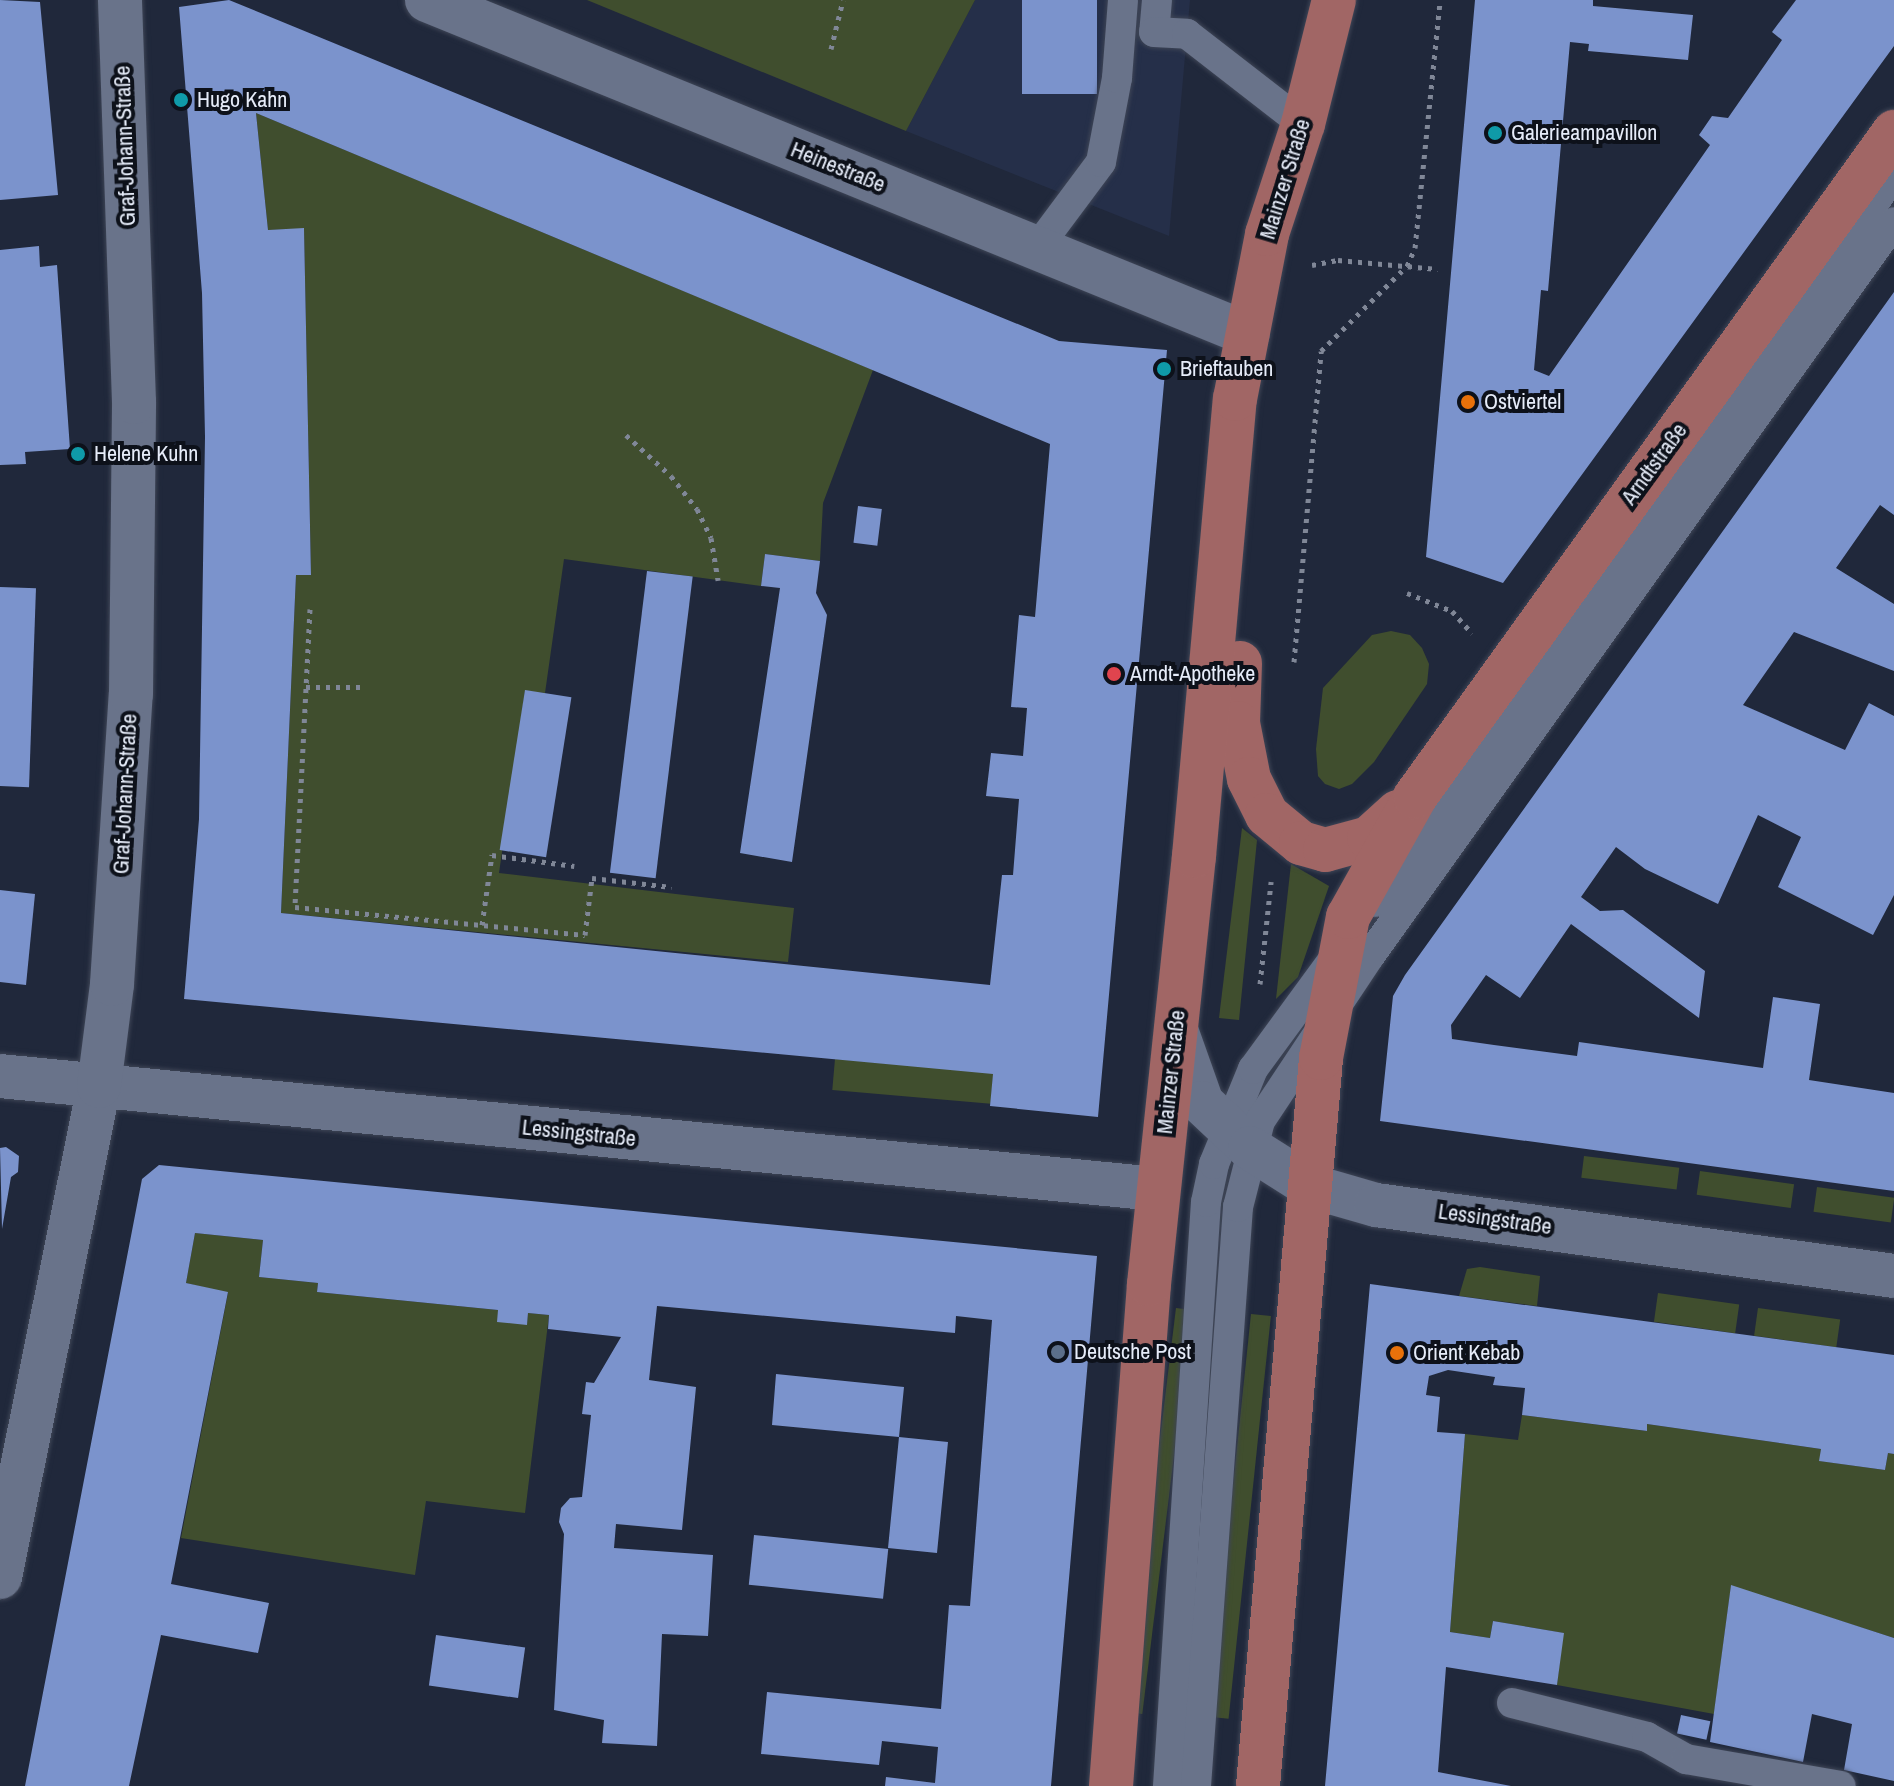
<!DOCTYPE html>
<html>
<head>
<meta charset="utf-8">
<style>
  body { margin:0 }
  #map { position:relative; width:1894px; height:1786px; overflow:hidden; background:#20283b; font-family:"Archivo Narrow",sans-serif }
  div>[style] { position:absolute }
  .built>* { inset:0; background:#252f49 }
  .green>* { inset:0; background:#404e2e; transform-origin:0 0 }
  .building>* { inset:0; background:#7b93cc; transform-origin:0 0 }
  .path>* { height:5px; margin-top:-2.5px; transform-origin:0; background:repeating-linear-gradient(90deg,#808797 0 4px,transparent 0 10px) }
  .roads { filter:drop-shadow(0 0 2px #3e4556) drop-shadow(0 0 2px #3e4556) }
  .lane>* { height:30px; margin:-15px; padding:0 15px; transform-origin:15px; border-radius:15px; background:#69738a }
  .street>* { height:44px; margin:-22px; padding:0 22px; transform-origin:22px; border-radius:22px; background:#69738a }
  .primary>* { height:44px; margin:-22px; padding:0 22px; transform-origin:22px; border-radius:22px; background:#a16665 }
  .dots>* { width:22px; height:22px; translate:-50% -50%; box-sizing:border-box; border:4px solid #0d111a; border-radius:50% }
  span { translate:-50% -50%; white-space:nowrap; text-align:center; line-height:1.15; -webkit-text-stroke:8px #0d111a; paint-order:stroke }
  .poi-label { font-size:22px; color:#e6ecf9 }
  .left { translate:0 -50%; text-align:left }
  .street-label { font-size:22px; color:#e6ecf9 }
</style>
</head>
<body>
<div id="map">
  <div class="built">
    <div style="clip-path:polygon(975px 0,1190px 0,1169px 236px,906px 131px)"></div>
  </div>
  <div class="green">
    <div style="clip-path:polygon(587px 0,975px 0,906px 131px)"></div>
    <div style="clip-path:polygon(256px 113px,873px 370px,823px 503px,820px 561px,765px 554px,761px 586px,564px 559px,545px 693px,525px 691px,499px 873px,794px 908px,788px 962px,281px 913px,296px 575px,311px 574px,304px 229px,268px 230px)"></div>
    <div style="clip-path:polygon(1391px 631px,1410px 635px,1422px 648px,1429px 664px,1427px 684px,1374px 762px,1352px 784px,1339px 789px,1325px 784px,1318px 776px,1316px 749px,1323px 688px,1372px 635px)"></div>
    <div style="clip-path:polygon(1242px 828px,1257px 840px,1239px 1020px,1219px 1018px)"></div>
    <div style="clip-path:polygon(1291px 864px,1329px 886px,1298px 977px,1276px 999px)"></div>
    <div style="left:835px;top:1059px;width:159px;height:31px;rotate:5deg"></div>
    <div style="left:1584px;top:1156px;width:96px;height:22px;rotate:7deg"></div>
    <div style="left:1700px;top:1171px;width:95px;height:24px;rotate:8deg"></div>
    <div style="left:1817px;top:1187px;width:78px;height:25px;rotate:8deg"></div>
    <div style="clip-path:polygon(195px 1233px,263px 1240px,259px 1277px,318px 1283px,317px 1292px,498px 1310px,527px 1324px,528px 1313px,549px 1315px,525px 1513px,426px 1501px,415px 1575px,181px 1538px,228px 1293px,186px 1283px)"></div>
    <div style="clip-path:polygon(1480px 1267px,1540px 1276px,1537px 1306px,1459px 1296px,1467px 1269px)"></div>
    <div style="left:1658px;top:1293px;width:82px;height:29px;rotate:8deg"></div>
    <div style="left:1176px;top:1308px;width:16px;height:407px;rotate:7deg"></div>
    <div style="left:1758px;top:1308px;width:83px;height:28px;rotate:8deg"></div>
    <div style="left:1251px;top:1314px;width:20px;height:405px;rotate:6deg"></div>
    <div style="clip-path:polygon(1522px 1415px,1646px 1431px,1647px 1424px,1821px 1449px,1820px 1461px,1885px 1470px,1888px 1453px,1894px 1454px,1894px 1638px,1731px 1586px,1714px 1714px,1557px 1685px,1563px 1633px,1493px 1621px,1490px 1638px,1450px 1632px,1465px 1434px,1518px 1440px)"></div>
  </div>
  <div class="building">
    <div style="clip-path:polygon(0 0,40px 2px,58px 195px,0 200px)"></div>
    <div style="clip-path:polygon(evenodd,229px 0,1059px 341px,1167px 350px,1098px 1117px,990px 1106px,993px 1074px,184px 999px,199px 819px,205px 437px,202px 293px,179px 7px,229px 0,256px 113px,1050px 444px,1035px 617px,1019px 615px,1011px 707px,1027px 708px,1023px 756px,991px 753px,986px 796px,1019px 799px,1013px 875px,1002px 875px,990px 985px,281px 913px,296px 575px,311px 575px,304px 228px,268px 230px,256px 113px)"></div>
    <div style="left:1022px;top:0;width:75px;height:94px"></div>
    <div style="clip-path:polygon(1475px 0,1593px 0,1593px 6px,1693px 15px,1688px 60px,1588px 51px,1589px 44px,1570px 42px,1548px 291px,1541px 290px,1534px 370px,1549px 376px,1710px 145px,1699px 135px,1712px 116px,1728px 118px,1782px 40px,1772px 32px,1796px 0,1894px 0,1894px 46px,1503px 583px,1426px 557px)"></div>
    <div style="clip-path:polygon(39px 246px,40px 267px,57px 265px,70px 449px,25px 452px,26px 464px,0 465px,0 250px)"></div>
    <div style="clip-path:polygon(1894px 292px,1894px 515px,1880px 505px,1836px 568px,1894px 604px,1894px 671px,1794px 632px,1743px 705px,1845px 750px,1869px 703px,1894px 716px,1894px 895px,1873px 935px,1778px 887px,1801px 837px,1758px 815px,1718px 904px,1645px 869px,1616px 847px,1581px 897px,1600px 911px,1623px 910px,1705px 971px,1699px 1018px,1571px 924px,1520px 998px,1486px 975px,1451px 1025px,1452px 1039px,1494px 1045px,1577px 1056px,1579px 1042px,1763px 1068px,1773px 997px,1820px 1004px,1809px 1080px,1894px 1093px,1894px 1191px,1380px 1121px,1393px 996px,1405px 975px)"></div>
    <div style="left:858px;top:506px;width:24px;height:37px;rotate:7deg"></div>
    <div style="clip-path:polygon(765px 554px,820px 561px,816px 593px,827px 615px,792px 862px,740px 853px,780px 588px,761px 586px)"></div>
    <div style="left:647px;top:571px;width:46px;height:304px;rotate:7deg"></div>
    <div style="left:0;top:587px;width:36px;height:199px;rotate:2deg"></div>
    <div style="left:525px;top:690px;width:47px;height:162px;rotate:9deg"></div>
    <div style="clip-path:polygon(0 890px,35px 894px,26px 985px,0 982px)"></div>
    <div style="clip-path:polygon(6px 1147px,19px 1156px,18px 1172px,11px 1177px,2px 1229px,0 1148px)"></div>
    <div style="clip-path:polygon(159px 1165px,1097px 1256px,1051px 1786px,885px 1786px,886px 1777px,935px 1783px,938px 1747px,882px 1741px,879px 1765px,761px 1754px,767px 1692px,941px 1709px,949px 1605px,970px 1606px,992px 1320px,956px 1316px,955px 1333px,657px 1306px,649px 1380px,696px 1387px,682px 1530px,616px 1524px,614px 1548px,713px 1555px,708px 1636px,662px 1634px,657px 1746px,602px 1743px,604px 1720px,554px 1710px,564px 1534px,559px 1522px,561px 1508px,570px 1498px,582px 1497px,591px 1415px,582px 1414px,586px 1382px,594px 1383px,621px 1337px,548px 1329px,549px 1315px,528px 1313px,527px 1325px,497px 1322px,498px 1310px,317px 1292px,318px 1283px,259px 1277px,263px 1240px,195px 1233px,186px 1283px,228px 1292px,171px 1584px,269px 1603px,258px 1653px,161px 1635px,129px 1786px,25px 1786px,142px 1179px)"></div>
    <div style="clip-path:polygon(1370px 1284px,1894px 1355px,1894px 1454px,1888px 1453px,1885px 1470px,1819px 1461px,1821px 1449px,1647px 1424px,1647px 1431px,1522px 1415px,1525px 1388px,1493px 1385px,1495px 1377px,1448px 1370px,1429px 1376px,1426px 1395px,1440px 1397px,1437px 1432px,1465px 1434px,1450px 1632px,1490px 1638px,1493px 1621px,1564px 1633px,1557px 1685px,1446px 1667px,1438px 1772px,1511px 1786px,1325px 1786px)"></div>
    <div style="clip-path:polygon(776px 1374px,904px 1387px,899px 1437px,948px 1442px,937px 1553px,888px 1548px,899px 1437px,772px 1425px)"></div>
    <div style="left:754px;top:1535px;width:135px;height:50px;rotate:6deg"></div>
    <div style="clip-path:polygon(1731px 1585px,1894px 1638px,1894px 1781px,1844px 1770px,1852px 1724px,1812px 1714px,1803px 1762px,1710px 1742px)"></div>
    <div style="left:436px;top:1635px;width:90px;height:51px;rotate:8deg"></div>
    <div style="left:1681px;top:1715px;width:30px;height:19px;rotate:12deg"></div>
  </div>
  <div class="path">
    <div style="left:831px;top:49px;width:50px;rotate:-76.2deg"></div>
    <div style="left:1312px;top:265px;width:26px;rotate:-11deg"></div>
    <div style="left:1338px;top:260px;width:100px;rotate:5.1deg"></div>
    <div style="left:626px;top:435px;width:61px;rotate:42.3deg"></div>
    <div style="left:671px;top:476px;width:42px;rotate:51.8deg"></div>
    <div style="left:697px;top:509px;width:32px;rotate:64deg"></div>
    <div style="left:711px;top:538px;width:43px;rotate:80.5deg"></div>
    <div style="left:1407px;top:593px;width:48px;rotate:21.8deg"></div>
    <div style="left:1452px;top:611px;width:30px;rotate:48deg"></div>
    <div style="left:310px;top:609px;width:298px;rotate:92.9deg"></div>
    <div style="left:295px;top:907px;width:291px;rotate:5.5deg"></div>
    <div style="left:585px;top:935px;width:57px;rotate:-83deg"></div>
    <div style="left:592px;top:878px;width:80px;rotate:6.5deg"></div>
    <div style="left:1294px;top:662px;width:312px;rotate:-85deg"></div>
    <div style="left:1321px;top:351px;width:121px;rotate:-44.7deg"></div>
    <div style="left:1407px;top:266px;width:20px;rotate:-66deg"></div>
    <div style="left:1415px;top:248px;width:249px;rotate:-84.2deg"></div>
    <div style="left:306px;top:687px;width:54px"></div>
    <div style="left:482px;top:925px;width:71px;rotate:-81.9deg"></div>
    <div style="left:492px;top:855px;width:83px;rotate:7.6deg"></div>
    <div style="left:1260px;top:984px;width:103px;rotate:-83.8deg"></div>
  </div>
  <div class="roads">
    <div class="lane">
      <div style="left:1157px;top:0;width:32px;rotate:95deg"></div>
      <div style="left:1154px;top:32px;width:33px;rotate:3deg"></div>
      <div style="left:1187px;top:34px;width:147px;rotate:37.8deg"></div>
      <div style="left:1037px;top:248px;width:107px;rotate:-53.3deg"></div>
      <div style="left:1101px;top:162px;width:86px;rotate:-79.2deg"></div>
      <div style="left:1117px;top:78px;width:78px;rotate:-85.6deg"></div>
      <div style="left:1375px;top:902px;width:893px;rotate:-54.48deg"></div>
      <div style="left:1512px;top:1703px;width:139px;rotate:14.1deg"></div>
      <div style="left:1647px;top:1737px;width:45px;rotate:29.4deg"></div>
      <div style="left:1686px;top:1759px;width:157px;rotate:9.9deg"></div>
      <div style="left:1168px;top:1786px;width:585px;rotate:-86.28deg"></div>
      <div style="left:1206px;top:1202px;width:39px;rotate:-78deg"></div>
      <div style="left:1214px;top:1164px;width:103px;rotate:-67.7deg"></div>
      <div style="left:1253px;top:1069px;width:139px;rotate:-53.8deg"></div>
      <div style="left:1196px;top:1786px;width:581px;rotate:-85.85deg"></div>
      <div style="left:1238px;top:1207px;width:89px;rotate:-75.7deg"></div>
      <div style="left:1260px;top:1121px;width:197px;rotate:-56.4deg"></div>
      <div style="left:1369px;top:957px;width:903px;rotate:-54.46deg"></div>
    </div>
    <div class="street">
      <div style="left:427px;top:0;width:886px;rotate:22.14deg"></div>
      <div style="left:1176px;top:1030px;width:77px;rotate:70.4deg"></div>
      <div style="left:1202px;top:1103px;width:66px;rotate:43.2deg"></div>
      <div style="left:1250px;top:1148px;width:71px;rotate:32.3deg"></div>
      <div style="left:1310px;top:1186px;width:69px;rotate:16.1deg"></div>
      <div style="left:1376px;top:1205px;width:523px;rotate:7.8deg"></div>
      <div style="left:0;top:1076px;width:1163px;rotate:5.58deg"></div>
      <div style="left:0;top:1577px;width:501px;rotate:-78.6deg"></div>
      <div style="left:99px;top:1086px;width:103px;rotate:-82.7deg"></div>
      <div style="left:112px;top:984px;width:291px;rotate:-86.3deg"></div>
      <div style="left:131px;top:694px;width:292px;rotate:-89.4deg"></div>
      <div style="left:134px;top:402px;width:402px;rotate:-92deg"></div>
    </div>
    <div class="primary">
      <div style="left:1240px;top:663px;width:60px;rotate:91.9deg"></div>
      <div style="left:1238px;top:723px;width:57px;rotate:78.9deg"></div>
      <div style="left:1249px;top:779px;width:40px;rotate:63.4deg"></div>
      <div style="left:1267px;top:815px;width:44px;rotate:39.5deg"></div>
      <div style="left:1301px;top:843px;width:25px;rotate:16deg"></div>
      <div style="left:1325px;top:850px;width:46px;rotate:-15.3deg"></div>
      <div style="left:1369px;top:838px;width:39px;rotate:-42deg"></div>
      <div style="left:1111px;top:1786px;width:503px;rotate:-85.67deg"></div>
      <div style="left:1149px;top:1284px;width:430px;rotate:-84deg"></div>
      <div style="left:1194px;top:856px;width:459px;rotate:-84.9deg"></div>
      <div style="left:1235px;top:399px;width:168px;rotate:-79deg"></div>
      <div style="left:1267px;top:234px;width:116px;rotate:-71.9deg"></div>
      <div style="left:1303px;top:124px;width:128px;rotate:-76deg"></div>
      <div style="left:1258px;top:1786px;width:731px;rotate:-85.05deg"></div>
      <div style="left:1321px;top:1058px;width:144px;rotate:-79.2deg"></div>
      <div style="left:1348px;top:917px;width:137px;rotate:-60.8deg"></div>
      <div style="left:1415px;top:797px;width:820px;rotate:-54.23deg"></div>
    </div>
  </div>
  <div class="dots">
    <div style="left:181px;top:100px;background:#0f9aa8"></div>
    <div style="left:1495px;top:133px;background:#0f9aa8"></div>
    <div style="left:1164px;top:369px;background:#0f9aa8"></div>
    <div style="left:1468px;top:402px;background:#e8710a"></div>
    <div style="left:78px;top:454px;background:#0f9aa8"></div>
    <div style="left:1114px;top:674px;background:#e0444e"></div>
    <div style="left:1058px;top:1352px;background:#5c6f8a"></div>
    <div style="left:1397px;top:1353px;background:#e8710a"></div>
  </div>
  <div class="poi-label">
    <span class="left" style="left:197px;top:100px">Hugo Kahn</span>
    <span class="left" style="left:1511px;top:133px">Galerieampavillon</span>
    <span class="left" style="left:1180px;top:369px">Brieftauben</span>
    <span class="left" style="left:1484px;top:402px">Ostviertel</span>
    <span class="left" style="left:94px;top:454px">Helene Kuhn</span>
    <span class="left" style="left:1130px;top:674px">Arndt-Apotheke</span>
    <span class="left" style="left:1074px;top:1352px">Deutsche Post</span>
    <span class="left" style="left:1413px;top:1353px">Orient Kebab</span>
  </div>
  <div class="street-label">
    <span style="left:125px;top:146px;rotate:-92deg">Graf-Johann-Straße</span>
    <span style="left:838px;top:167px;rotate:22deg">Heinestraße</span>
    <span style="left:1285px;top:179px;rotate:-73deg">Mainzer Straße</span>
    <span style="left:1654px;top:464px;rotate:-54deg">Arndtstraße</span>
    <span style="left:125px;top:794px;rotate:-87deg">Graf-Johann-Straße</span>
    <span style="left:1171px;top:1072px;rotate:-84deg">Mainzer Straße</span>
    <span style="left:579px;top:1133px;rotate:6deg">Lessingstraße</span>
    <span style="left:1495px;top:1219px;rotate:8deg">Lessingstraße</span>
  </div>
</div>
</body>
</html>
